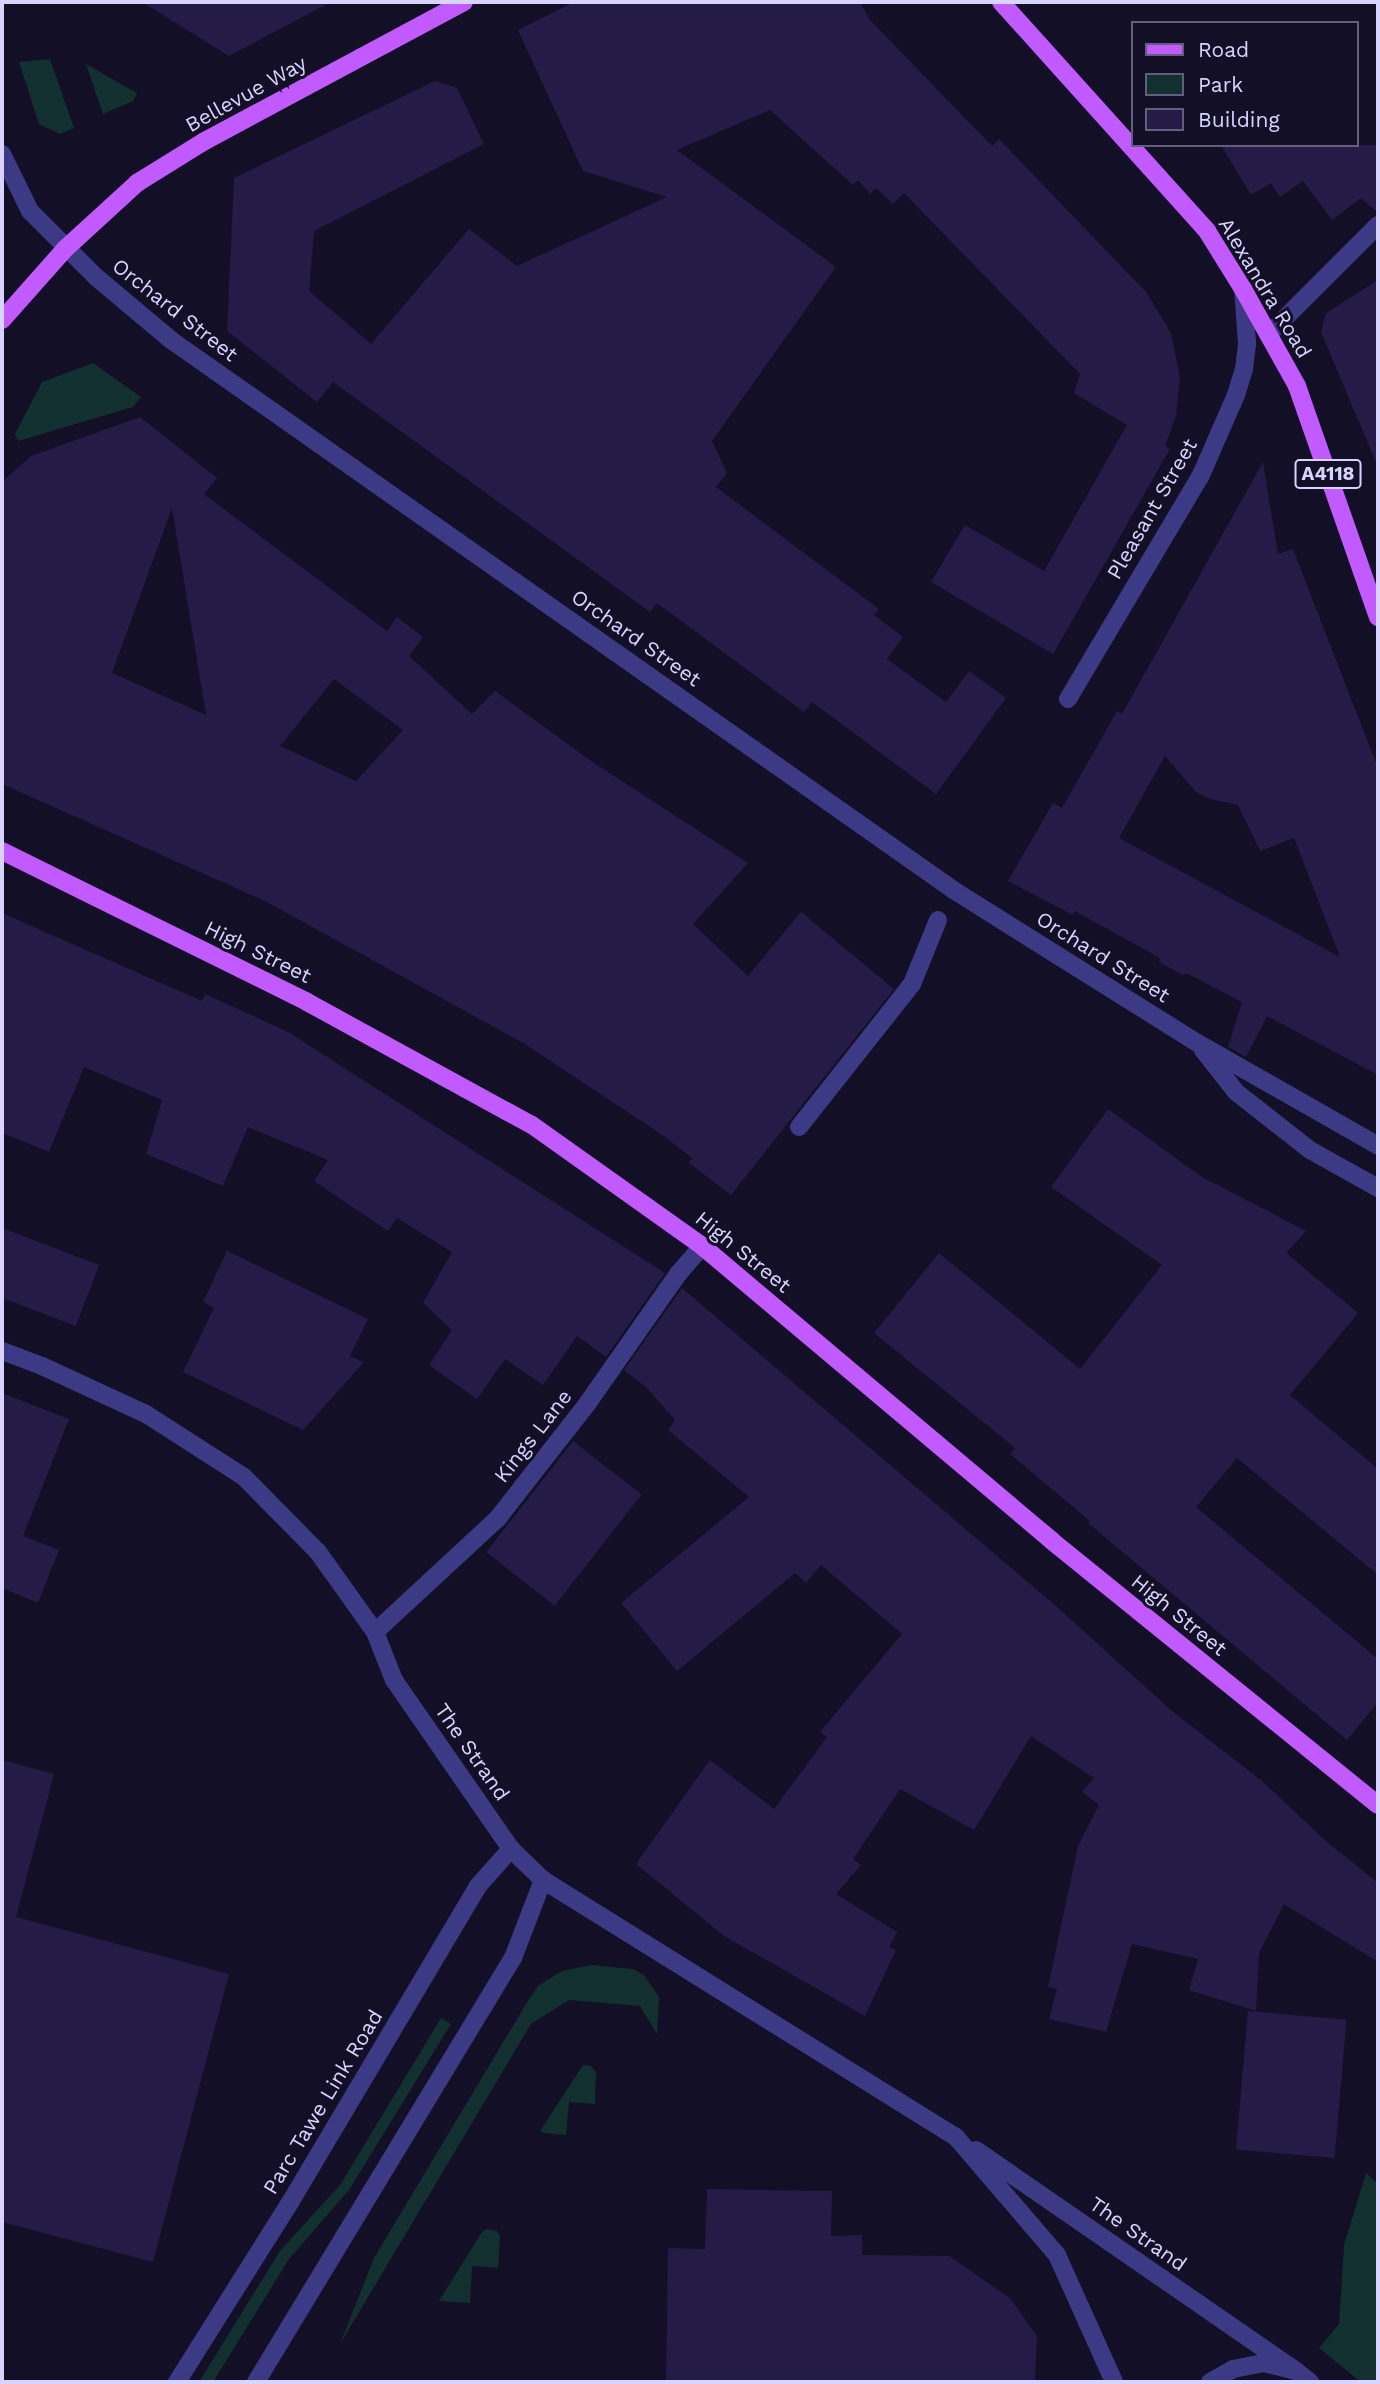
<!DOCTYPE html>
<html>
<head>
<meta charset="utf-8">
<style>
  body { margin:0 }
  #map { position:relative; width:1380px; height:2384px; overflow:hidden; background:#130f26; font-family:"Work Sans",sans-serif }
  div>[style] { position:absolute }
  .green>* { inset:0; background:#12302f }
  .building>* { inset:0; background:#241b47; transform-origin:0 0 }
  .minor>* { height:18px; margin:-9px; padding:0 9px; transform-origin:9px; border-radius:9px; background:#3d3a85 }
  .major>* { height:18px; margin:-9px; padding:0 9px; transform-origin:9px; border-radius:9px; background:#c25bff }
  span { translate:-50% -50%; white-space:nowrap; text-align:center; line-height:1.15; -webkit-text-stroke:6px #130f26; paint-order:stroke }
  .shield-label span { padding:2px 5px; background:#130f26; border:2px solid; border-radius:5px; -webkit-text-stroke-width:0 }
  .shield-label { font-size:19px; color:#d9d4ff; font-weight:700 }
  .street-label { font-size:21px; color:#d9d4ff }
  .frame { position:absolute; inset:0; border:4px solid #d9d4ff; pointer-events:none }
  .legend { position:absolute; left:1131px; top:21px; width:228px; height:126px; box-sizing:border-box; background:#130f26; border:2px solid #625e7d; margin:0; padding:9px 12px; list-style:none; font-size:21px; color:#d9d4ff }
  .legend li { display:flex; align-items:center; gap:14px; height:35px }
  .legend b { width:35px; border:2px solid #625e7d }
</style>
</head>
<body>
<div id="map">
  <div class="green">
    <div style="clip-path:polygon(50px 59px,74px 128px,60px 134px,39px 124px,19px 62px)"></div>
    <div style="clip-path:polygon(86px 64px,137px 93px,133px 101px,103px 114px)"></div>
    <div style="clip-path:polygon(93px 363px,141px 397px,133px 407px,18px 441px,15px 434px,42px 382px)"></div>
    <div style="clip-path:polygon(591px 1965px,633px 1969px,644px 1975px,659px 1997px,657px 2034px,640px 2006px,569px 2000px,531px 2024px,340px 2344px,374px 2258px,526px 2004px,538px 1986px,562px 1971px)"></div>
    <div style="clip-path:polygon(441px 2018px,451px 2024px,349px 2190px,289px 2259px,213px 2382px,199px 2382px,280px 2251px,340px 2185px)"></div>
    <div style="clip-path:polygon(583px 2065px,591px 2066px,596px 2072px,595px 2104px,569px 2102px,566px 2135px,544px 2133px,540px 2131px)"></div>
    <div style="clip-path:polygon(1366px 2173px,1378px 2184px,1378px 2382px,1361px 2382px,1319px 2348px,1339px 2324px,1344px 2245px)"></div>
    <div style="clip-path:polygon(487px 2229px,497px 2231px,500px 2236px,498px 2268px,472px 2266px,470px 2303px,439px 2301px,482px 2232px)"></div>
  </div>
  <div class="building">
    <div style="clip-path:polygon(142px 2px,331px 2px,229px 56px)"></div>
    <div style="clip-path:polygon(574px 2px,860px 2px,870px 20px,992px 146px,999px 139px,1146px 292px,1171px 333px,1180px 377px,1176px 416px,1165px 446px,1170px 449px,1053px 654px,931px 582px,965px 525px,1044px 571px,1127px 425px,1074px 393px,1080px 374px,904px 193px,893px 204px,876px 188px,870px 194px,858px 180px,853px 185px,770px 110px,677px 150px,836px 267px,712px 441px,727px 473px,716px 487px,879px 609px,874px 615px,903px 637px,887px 659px,946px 702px,969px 671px,1006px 698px,936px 794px,812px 702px,804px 712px,657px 603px,650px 612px,333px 382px,317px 402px,227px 331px,234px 178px,435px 81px,457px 88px,484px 144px,314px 231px,309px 291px,371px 344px,469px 229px,517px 266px,667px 197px,583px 171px,518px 30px)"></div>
    <div style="clip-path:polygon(1221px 145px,1378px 145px,1378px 213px,1361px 198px,1332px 220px,1303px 181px,1280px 197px,1271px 183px,1251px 195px)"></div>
    <div style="clip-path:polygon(1378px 280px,1378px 467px,1321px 332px,1326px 313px)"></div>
    <div style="clip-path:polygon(evenodd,140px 417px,217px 478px,204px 494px,387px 631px,397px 617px,423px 637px,409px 656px,472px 714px,495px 691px,591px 761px,748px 863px,693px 924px,748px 976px,801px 912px,894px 989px,731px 1195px,689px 1163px,692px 1158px,664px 1136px,525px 1044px,265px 901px,2px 784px,2px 482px,31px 456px,140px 417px,172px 508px,206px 715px,112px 673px,172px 508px,140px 417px,334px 679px,403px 730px,356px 781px,280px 746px,334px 679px)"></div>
    <div style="clip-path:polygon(evenodd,1263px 462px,1278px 554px,1293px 549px,1378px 768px,1378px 1075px,1267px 1016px,1246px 1057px,1228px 1047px,1242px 1002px,1186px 973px,1183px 975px,1159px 962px,1160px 958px,1075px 911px,1073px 915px,1008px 881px,1053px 803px,1062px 808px,1117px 711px,1122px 714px,1263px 462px,1165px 756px,1196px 792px,1210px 799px,1238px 805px,1260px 851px,1294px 838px,1340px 957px,1119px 838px,1165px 756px)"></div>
    <div style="clip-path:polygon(2px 913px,202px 1001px,205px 994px,288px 1032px,665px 1273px,606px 1357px,577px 1336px,543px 1385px,505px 1359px,477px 1399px,429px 1365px,452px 1330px,423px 1303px,452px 1252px,397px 1218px,388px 1231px,314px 1181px,328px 1160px,248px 1127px,223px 1186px,146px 1154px,162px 1100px,84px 1067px,49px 1152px,2px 1133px)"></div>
    <div style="clip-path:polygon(1108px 1109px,1202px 1177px,1306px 1231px,1286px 1253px,1358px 1313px,1290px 1395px,1378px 1469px,1378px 1575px,1237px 1458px,1196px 1507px,1378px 1659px,1378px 1702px,1347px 1740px,1088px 1523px,1090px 1521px,1010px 1454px,1015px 1448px,874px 1333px,939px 1253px,1080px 1369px,1162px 1265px,1051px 1187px)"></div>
    <div style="clip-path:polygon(2px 1228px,99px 1265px,76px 1326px,2px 1298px)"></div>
    <div style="clip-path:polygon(227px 1251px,368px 1319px,350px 1356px,364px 1362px,303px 1430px,183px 1372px,214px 1308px,203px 1302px)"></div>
    <div style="clip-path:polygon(682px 1288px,1056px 1606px,1172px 1711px,1262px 1781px,1326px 1841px,1378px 1883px,1378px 1962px,1284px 1904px,1259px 1953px,1256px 2011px,1189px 1990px,1198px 1959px,1132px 1944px,1106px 2032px,1049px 2019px,1057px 1989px,1048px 1987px,1078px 1846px,1099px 1805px,1082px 1792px,1094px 1778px,1031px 1736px,974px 1830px,900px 1789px,853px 1859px,861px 1865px,836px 1894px,897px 1932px,889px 1947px,896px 1950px,865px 2016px,724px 1936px,636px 1864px,710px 1760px,774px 1809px,827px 1737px,820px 1732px,902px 1634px,821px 1565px,806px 1583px,795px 1573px,677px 1671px,621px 1603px,749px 1497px,668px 1430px,675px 1420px,646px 1387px,624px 1370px)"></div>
    <div style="clip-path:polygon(2px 1393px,69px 1419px,23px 1536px,59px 1550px,38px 1603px,2px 1588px)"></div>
    <div style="left:573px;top:1441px;width:87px;height:141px;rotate:38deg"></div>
    <div style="clip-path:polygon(2px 1760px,54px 1774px,16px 1917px,229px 1974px,153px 2262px,2px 2222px)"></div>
    <div style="left:1248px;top:2011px;width:99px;height:139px;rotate:5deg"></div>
    <div style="clip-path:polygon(707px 2189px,832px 2191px,831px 2236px,862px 2235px,862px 2255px,949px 2256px,1010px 2298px,1037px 2336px,1035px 2382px,666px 2382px,668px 2248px,705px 2249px)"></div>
  </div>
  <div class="minor">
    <div style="left:2px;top:154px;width:64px;rotate:63.8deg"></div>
    <div style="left:30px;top:211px;width:93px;rotate:45deg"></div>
    <div style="left:96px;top:277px;width:98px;rotate:40deg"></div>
    <div style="left:171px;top:340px;width:958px;rotate:35.1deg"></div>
    <div style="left:955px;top:891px;width:284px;rotate:32.1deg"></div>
    <div style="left:1196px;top:1042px;width:210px;rotate:29.7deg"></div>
    <div style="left:1268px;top:335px;width:156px;rotate:-45deg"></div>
    <div style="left:1068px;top:699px;width:261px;rotate:-59.3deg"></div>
    <div style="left:1201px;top:475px;width:87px;rotate:-66.4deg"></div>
    <div style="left:1236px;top:395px;width:27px;rotate:-73deg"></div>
    <div style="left:1244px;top:369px;width:26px;rotate:-83deg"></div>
    <div style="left:1247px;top:343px;width:54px;rotate:-94.2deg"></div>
    <div style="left:1203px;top:1050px;width:53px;rotate:51.8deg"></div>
    <div style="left:1236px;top:1092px;width:94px;rotate:38.1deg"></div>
    <div style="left:1310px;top:1150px;width:78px;rotate:29.2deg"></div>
    <div style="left:799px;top:1127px;width:182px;rotate:-51.7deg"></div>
    <div style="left:912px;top:984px;width:69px;rotate:-67.9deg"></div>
    <div style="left:2px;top:1351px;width:43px;rotate:20.6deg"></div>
    <div style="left:42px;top:1366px;width:115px;rotate:24.8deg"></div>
    <div style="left:146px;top:1414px;width:117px;rotate:32.7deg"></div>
    <div style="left:244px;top:1477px;width:105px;rotate:45.4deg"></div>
    <div style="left:318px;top:1552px;width:98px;rotate:54.5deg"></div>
    <div style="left:375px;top:1632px;width:52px;rotate:68.4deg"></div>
    <div style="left:394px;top:1680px;width:206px;rotate:55.3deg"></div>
    <div style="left:511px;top:1849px;width:45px;rotate:44.1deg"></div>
    <div style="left:543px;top:1880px;width:485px;rotate:31.9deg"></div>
    <div style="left:955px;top:2136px;width:157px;rotate:49.4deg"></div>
    <div style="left:1057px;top:2255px;width:139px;rotate:65.8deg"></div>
    <div style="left:375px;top:1632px;width:168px;rotate:-42.8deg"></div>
    <div style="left:498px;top:1518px;width:145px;rotate:-52deg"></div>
    <div style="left:587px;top:1404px;width:159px;rotate:-55deg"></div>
    <div style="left:678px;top:1274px;width:37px;rotate:-49deg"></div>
    <div style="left:976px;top:2150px;width:389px;rotate:34.6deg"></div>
    <div style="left:177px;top:2382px;width:214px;rotate:-57.8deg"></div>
    <div style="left:291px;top:2201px;width:366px;rotate:-59.3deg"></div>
    <div style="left:478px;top:1886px;width:50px;rotate:-48.3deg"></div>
    <div style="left:256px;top:2382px;width:496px;rotate:-58.8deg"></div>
    <div style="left:513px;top:1958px;width:84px;rotate:-69deg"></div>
    <div style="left:1210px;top:2382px;width:26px;rotate:-29deg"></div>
    <div style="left:1233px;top:2369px;width:32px;rotate:-11deg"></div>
    <div style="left:1264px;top:2363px;width:33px;rotate:14deg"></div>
    <div style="left:1296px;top:2371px;width:18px;rotate:38deg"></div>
  </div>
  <div class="major">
    <div style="left:1001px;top:2px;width:308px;rotate:48deg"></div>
    <div style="left:1207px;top:231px;width:68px;rotate:58.2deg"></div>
    <div style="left:1243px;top:289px;width:111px;rotate:60.9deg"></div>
    <div style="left:1297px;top:386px;width:245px;rotate:70.7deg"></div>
    <div style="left:2px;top:320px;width:95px;rotate:-48.4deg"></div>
    <div style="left:65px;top:249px;width:98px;rotate:-42.5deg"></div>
    <div style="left:137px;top:183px;width:78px;rotate:-31.8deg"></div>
    <div style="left:203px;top:142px;width:296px;rotate:-28.2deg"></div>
    <div style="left:2px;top:851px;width:340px;rotate:26.3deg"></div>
    <div style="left:307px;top:1002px;width:256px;rotate:28.7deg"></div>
    <div style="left:532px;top:1125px;width:209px;rotate:35.4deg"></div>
    <div style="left:702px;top:1246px;width:458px;rotate:40.1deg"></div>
    <div style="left:1052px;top:1541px;width:419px;rotate:39deg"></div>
  </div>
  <div class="shield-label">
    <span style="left:1328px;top:474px">A4118</span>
  </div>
  <div class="street-label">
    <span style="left:246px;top:94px;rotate:-29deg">Bellevue Way</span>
    <span style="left:1265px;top:288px;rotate:59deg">Alexandra Road</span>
    <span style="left:175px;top:310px;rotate:38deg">Orchard Street</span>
    <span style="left:1152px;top:509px;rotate:-60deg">Pleasant Street</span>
    <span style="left:636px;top:638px;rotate:35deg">Orchard Street</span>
    <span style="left:258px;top:952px;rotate:26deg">High Street</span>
    <span style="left:1103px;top:957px;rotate:32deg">Orchard Street</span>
    <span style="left:743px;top:1252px;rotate:39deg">High Street</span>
    <span style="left:533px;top:1436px;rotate:-52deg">Kings Lane</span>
    <span style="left:1179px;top:1615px;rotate:39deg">High Street</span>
    <span style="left:472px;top:1752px;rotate:55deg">The Strand</span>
    <span style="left:323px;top:2102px;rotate:-59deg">Parc Tawe Link Road</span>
    <span style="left:1138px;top:2234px;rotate:35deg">The Strand</span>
  </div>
  <div class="frame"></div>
  <ul class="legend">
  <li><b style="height:9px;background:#c25bff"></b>Road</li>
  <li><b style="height:19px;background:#12302f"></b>Park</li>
  <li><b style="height:19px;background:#241b47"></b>Building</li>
  </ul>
</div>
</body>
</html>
